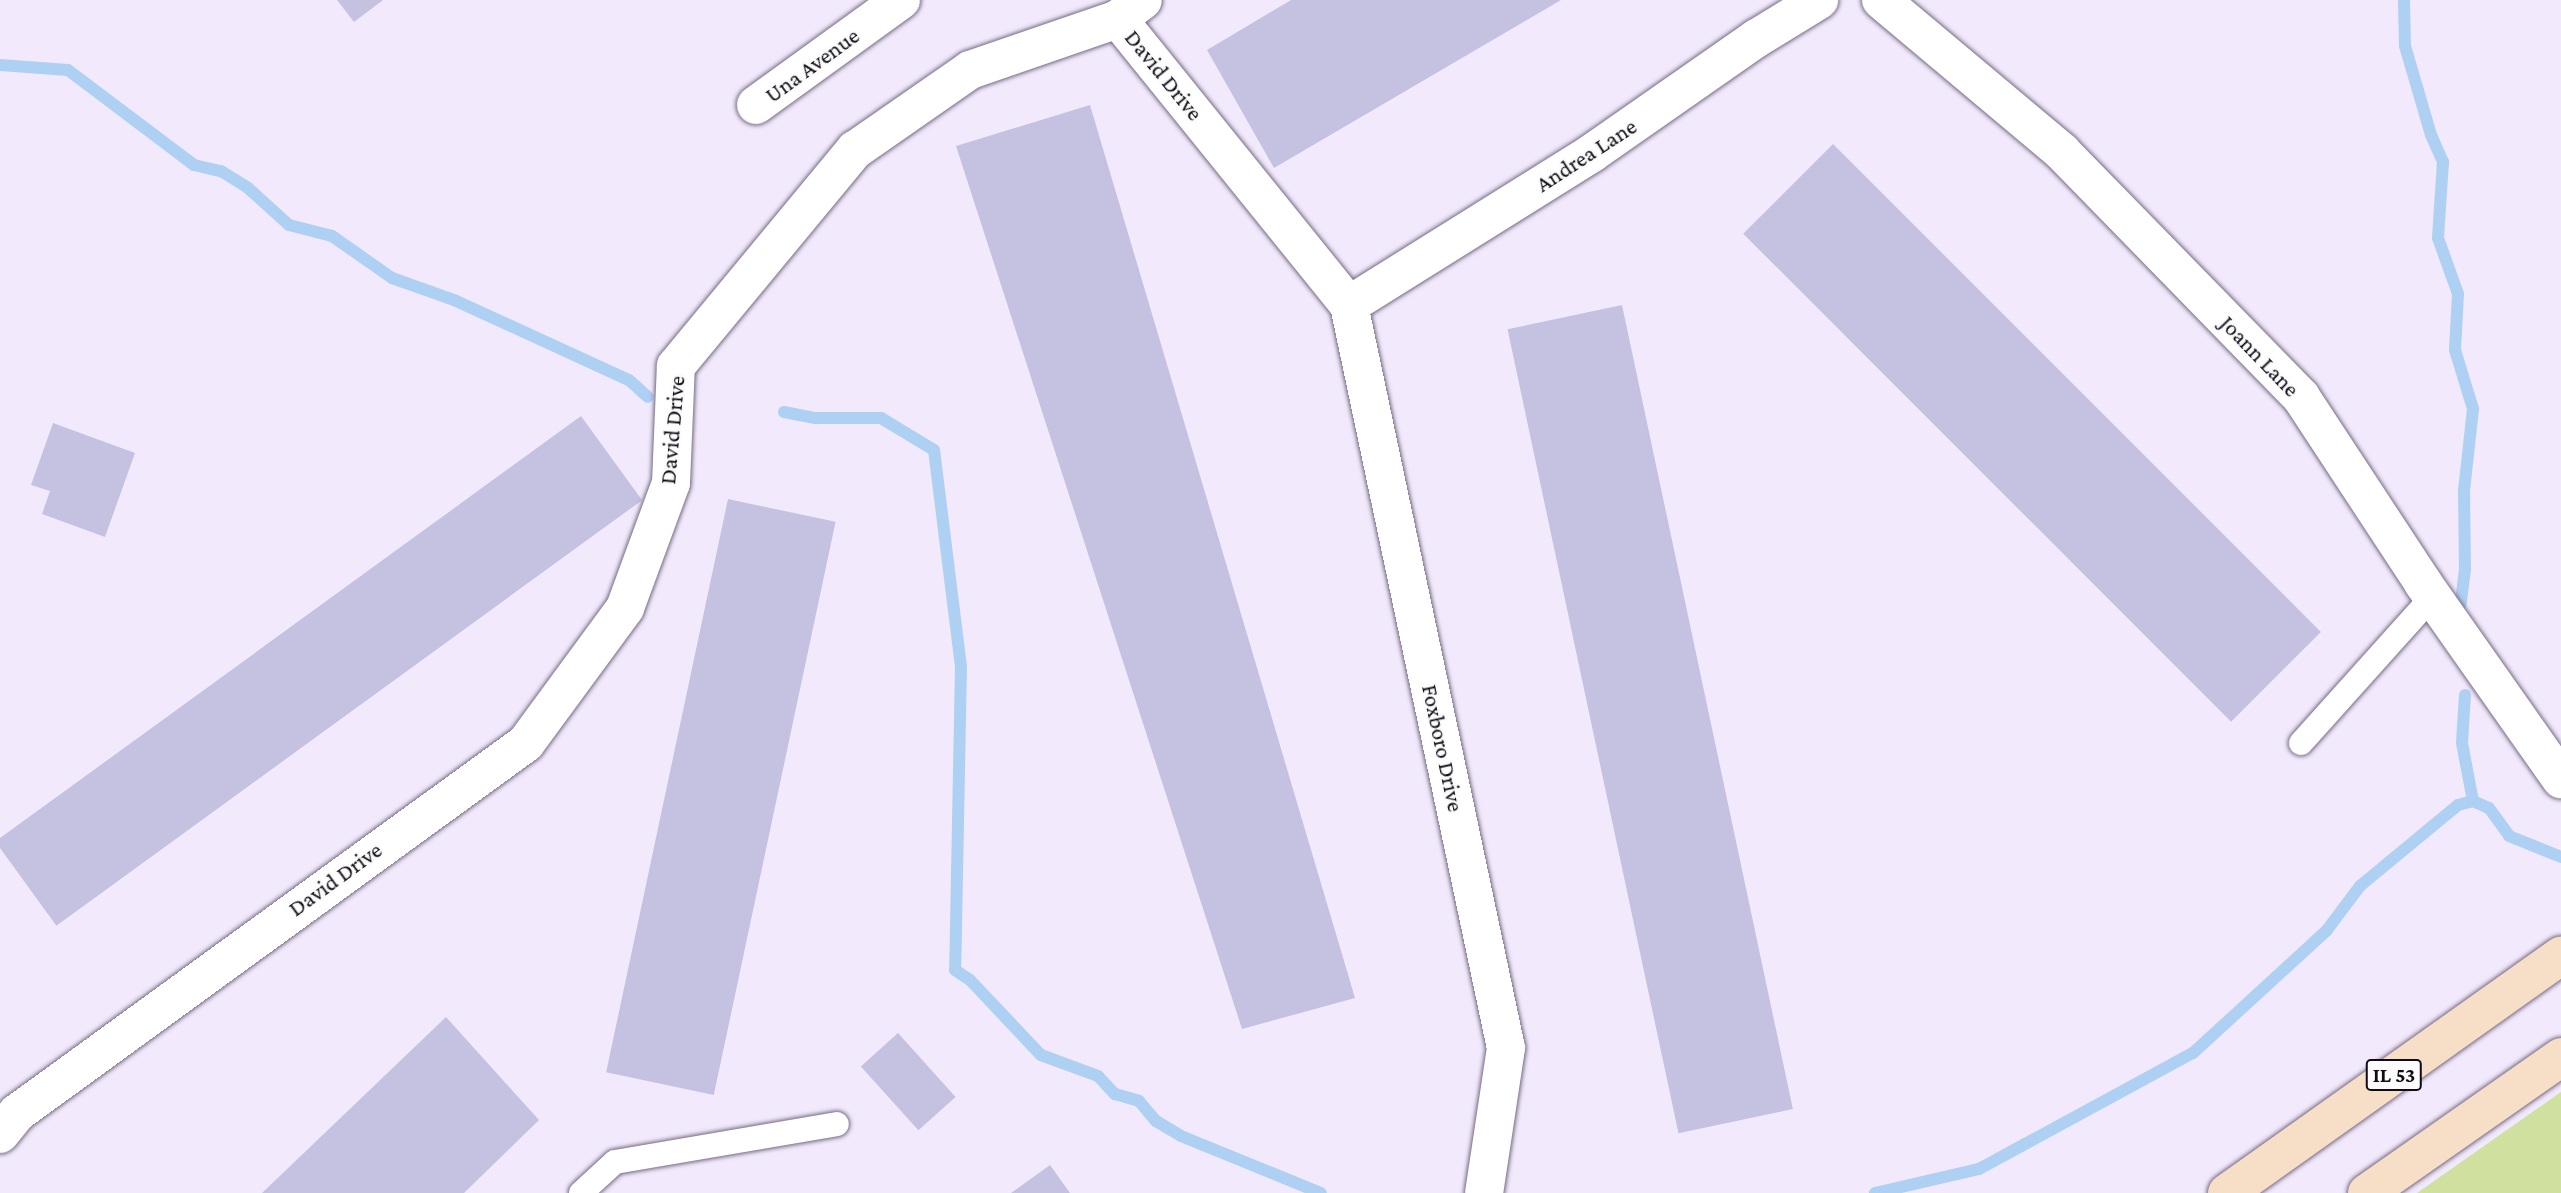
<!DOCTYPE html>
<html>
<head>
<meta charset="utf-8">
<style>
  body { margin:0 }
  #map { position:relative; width:2561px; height:1193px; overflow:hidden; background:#f2eafc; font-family:"Crimson Pro",serif }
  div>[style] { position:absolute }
  .green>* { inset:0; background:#d0e09f }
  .stream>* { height:12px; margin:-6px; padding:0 6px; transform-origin:6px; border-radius:6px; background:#aed0f3 }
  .building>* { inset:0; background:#c4c2e0; transform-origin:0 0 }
  .roads { filter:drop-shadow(0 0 2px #776a84) drop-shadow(0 0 2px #776a84) }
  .lane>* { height:24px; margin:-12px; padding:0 12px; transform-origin:12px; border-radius:12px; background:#fff }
  .street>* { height:38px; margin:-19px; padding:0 19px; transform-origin:19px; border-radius:19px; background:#fff }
  .primary>* { height:38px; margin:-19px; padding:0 19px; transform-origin:19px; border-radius:19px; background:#f7dfc7 }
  span { translate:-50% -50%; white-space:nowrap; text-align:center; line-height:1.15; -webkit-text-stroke:5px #fbfbfb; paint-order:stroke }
  .shield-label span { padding:2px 5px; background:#fbfbfb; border:2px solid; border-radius:5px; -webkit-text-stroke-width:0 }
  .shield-label { font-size:21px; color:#100b15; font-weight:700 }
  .street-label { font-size:23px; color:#100b15 }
</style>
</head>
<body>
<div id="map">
  <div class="green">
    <div style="clip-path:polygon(2561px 1092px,2561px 1193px,2417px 1193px)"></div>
  </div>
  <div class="stream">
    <div style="left:2404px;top:0;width:46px;rotate:88.8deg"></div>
    <div style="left:2405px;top:46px;width:93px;rotate:73.7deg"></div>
    <div style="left:2431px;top:135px;width:30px;rotate:66deg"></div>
    <div style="left:2443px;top:162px;width:76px;rotate:93.8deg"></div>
    <div style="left:2438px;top:238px;width:59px;rotate:70.3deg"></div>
    <div style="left:2458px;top:294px;width:56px;rotate:93.1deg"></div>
    <div style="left:2455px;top:350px;width:62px;rotate:73deg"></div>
    <div style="left:2473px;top:409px;width:81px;rotate:96.3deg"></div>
    <div style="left:2464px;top:490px;width:79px;rotate:89.3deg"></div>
    <div style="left:2465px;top:569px;width:35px;rotate:97deg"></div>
    <div style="left:0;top:65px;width:68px;rotate:4.2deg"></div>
    <div style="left:68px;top:70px;width:158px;rotate:37deg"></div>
    <div style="left:194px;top:165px;width:28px;rotate:13deg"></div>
    <div style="left:221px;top:171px;width:32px;rotate:32deg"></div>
    <div style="left:248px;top:188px;width:55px;rotate:42.1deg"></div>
    <div style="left:289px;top:225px;width:44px;rotate:14.3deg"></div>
    <div style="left:332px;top:236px;width:73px;rotate:35deg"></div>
    <div style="left:392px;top:278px;width:66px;rotate:19.5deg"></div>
    <div style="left:454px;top:300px;width:192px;rotate:24.6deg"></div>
    <div style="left:629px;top:380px;width:25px;rotate:42deg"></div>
    <div style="left:784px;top:412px;width:33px;rotate:11deg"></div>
    <div style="left:816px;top:418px;width:65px"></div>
    <div style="left:881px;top:418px;width:62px;rotate:31.1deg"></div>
    <div style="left:934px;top:450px;width:218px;rotate:82.9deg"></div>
    <div style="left:961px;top:666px;width:304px;rotate:91.1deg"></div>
    <div style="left:955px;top:970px;width:18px;rotate:34deg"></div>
    <div style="left:970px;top:980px;width:103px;rotate:46.6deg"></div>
    <div style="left:1041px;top:1055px;width:61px;rotate:20.2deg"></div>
    <div style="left:1098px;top:1076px;width:25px;rotate:47deg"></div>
    <div style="left:1115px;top:1094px;width:25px;rotate:16deg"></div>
    <div style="left:1139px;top:1101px;width:26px;rotate:50deg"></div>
    <div style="left:1156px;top:1121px;width:29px;rotate:31deg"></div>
    <div style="left:1181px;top:1136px;width:151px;rotate:22.2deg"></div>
    <div style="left:2465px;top:695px;width:48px;rotate:93.6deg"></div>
    <div style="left:2462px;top:743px;width:59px;rotate:79.3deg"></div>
    <div style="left:1875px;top:1193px;width:107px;rotate:-13deg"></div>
    <div style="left:1979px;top:1169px;width:243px;rotate:-28.5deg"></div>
    <div style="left:2193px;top:1053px;width:182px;rotate:-42.5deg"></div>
    <div style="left:2327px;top:930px;width:55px;rotate:-53.1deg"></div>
    <div style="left:2360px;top:886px;width:127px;rotate:-39.6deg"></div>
    <div style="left:2458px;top:805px;width:16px;rotate:-15deg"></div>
    <div style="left:2473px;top:801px;width:17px;rotate:24deg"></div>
    <div style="left:2489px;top:808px;width:34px;rotate:54deg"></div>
    <div style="left:2509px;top:836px;width:56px;rotate:22deg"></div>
  </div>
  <div class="building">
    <div style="clip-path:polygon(337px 0,383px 0,354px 22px)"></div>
    <div style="clip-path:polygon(1291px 0,1561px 0,1274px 168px,1207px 50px)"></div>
    <div style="clip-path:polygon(1090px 105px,1355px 998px,1242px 1029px,956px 146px)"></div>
    <div style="left:1833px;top:144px;width:690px;height:127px;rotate:45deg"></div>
    <div style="left:1622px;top:305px;width:822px;height:117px;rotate:78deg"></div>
    <div style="left:581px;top:416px;width:104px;height:724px;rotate:54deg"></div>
    <div style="clip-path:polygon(53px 423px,135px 453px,105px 537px,42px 514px,50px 491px,31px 485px)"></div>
    <div style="left:728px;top:499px;width:110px;height:586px;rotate:12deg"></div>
    <div style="clip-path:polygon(446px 1017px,539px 1120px,464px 1193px,262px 1193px)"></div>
    <div style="left:898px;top:1033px;width:86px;height:50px;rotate:48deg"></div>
    <div style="clip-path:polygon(1050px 1165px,1070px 1193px,1011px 1193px)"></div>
  </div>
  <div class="roads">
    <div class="lane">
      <div style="left:2301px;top:743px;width:196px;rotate:-48.1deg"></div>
      <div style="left:581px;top:1193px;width:46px;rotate:-42.4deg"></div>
      <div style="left:615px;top:1162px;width:225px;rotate:-9.7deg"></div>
    </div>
    <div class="street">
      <div style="left:1881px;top:0;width:236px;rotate:40deg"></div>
      <div style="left:2062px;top:152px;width:342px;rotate:45.7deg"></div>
      <div style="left:2301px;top:397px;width:222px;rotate:56.7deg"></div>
      <div style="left:2423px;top:583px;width:240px;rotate:54.9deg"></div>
      <div style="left:1118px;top:19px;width:368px;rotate:51.1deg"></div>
      <div style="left:1349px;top:305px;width:759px;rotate:78.07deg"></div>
      <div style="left:1506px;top:1048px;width:147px;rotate:98.6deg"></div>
      <div style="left:756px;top:105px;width:179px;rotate:-35.9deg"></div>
      <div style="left:1349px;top:305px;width:287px;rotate:-32deg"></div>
      <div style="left:1592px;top:153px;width:201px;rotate:-34.9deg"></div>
      <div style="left:1757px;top:38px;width:73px;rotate:-31.5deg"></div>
      <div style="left:0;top:1134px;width:27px;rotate:-51deg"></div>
      <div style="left:17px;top:1113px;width:629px;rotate:-36.01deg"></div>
      <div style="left:526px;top:743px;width:167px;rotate:-53.7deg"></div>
      <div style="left:625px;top:608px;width:133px;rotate:-69.8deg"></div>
      <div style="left:671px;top:483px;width:117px;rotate:-87.6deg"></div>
      <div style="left:676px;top:366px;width:281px;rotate:-50.4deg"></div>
      <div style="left:855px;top:150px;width:140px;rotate:-34.8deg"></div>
      <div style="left:970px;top:70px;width:157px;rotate:-19deg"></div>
      <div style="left:1118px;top:19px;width:31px;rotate:-37deg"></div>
    </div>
    <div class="primary">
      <div style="left:2227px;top:1193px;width:410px;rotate:-35.4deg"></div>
      <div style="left:2367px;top:1193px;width:237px;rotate:-35deg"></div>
    </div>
  </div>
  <div class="shield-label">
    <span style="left:2394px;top:1075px">IL 53</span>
  </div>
  <div class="street-label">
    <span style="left:812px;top:65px;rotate:-36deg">Una Avenue</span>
    <span style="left:1164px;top:75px;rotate:51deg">David Drive</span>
    <span style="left:1586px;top:155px;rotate:-33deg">Andrea Lane</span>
    <span style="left:2260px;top:356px;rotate:46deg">Joann Lane</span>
    <span style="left:672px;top:430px;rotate:-85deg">David Drive</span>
    <span style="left:1443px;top:748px;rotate:78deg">Foxboro Drive</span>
    <span style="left:335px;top:879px;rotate:-36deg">David Drive</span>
  </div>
</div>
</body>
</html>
